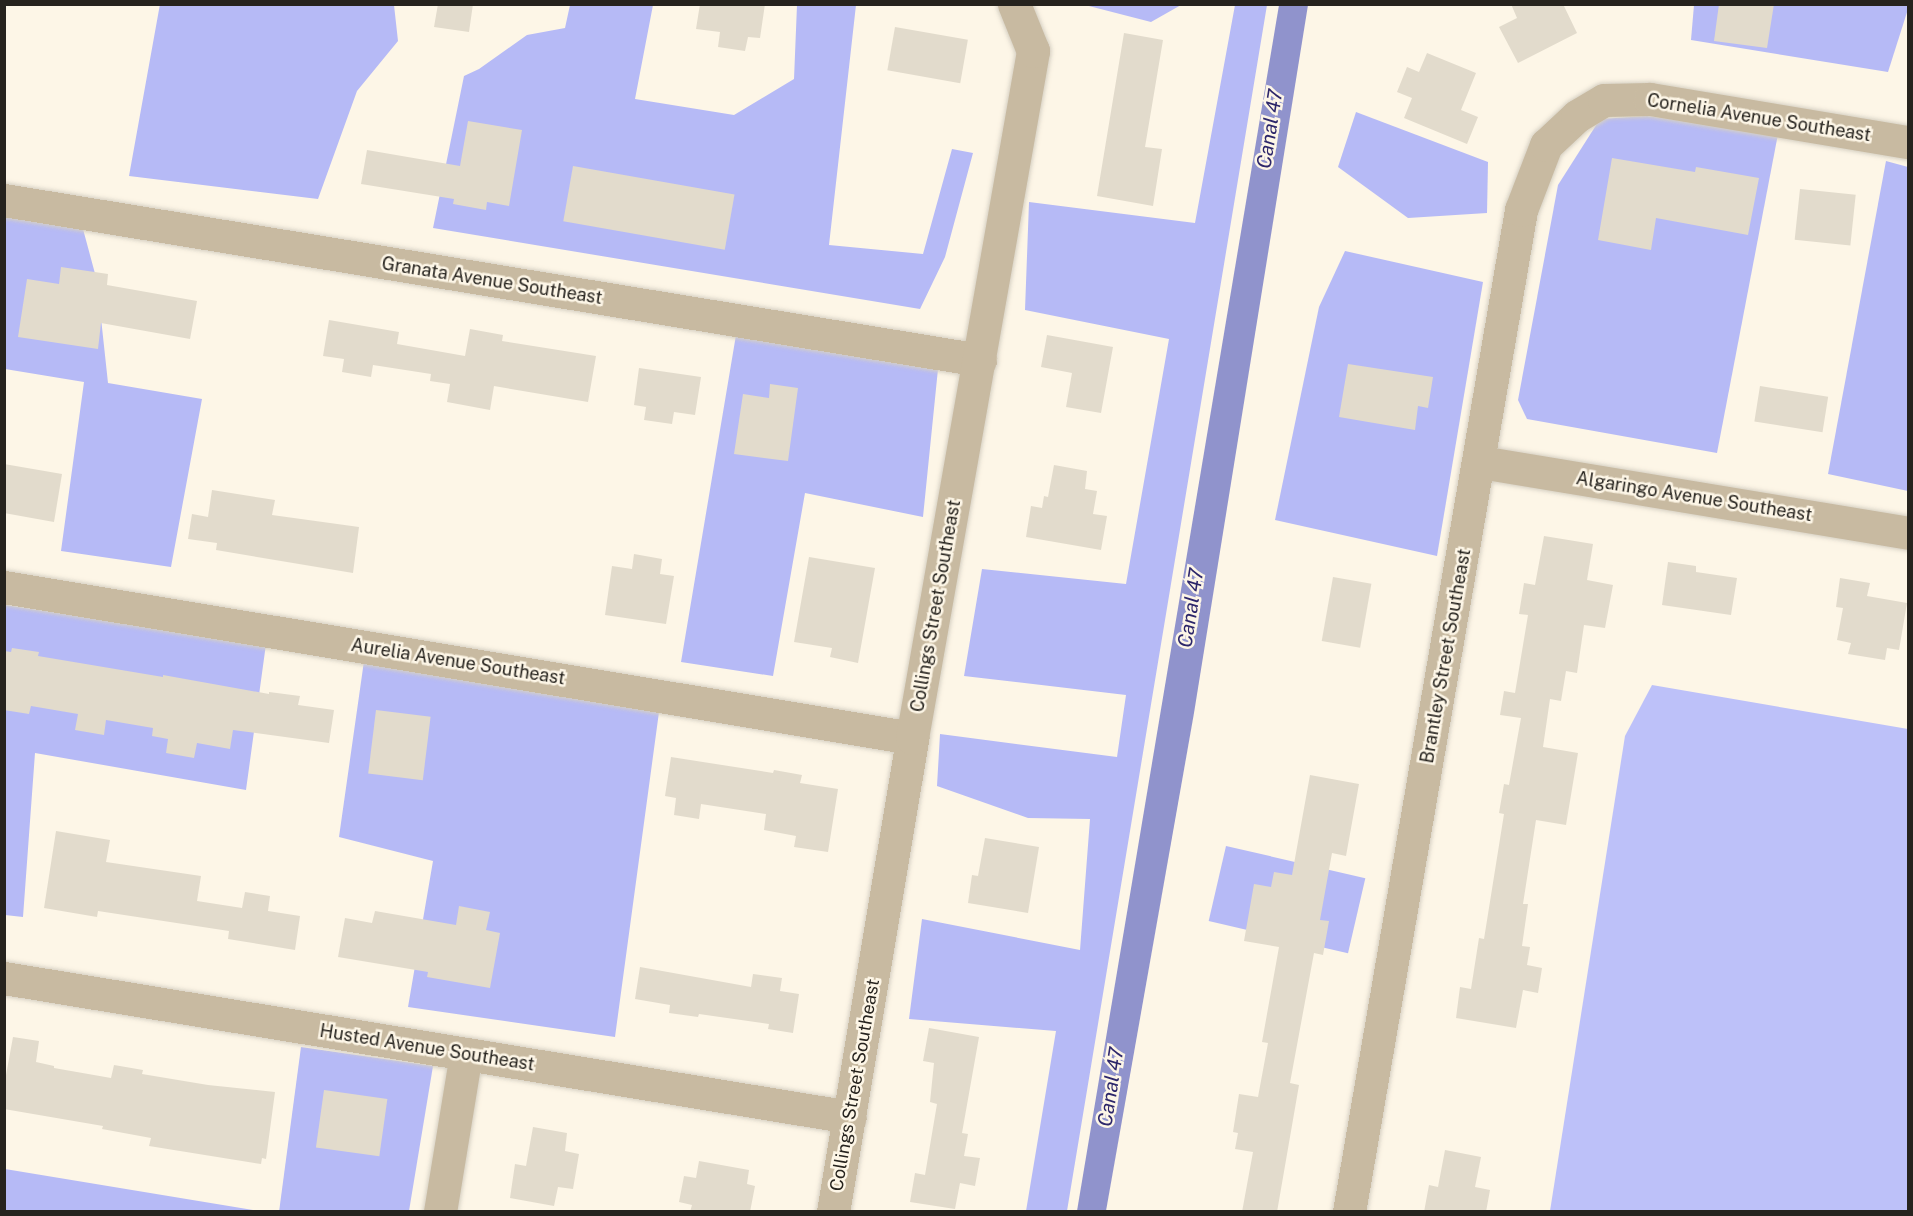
<!DOCTYPE html>
<html>
<head>
<meta charset="utf-8">
<style>
  body { margin:0 }
  #map { position:relative; width:1913px; height:1216px; overflow:hidden; background:#fdf6e7; font-family:"Public Sans",sans-serif }
  div>[style] { position:absolute }
  .green>* { inset:0; background:#bdc1f9 }
  .forest>* { inset:0; background:#b6baf6; transform-origin:0 0 }
  .water>* { inset:0; background:#9093cc }
  .building>* { inset:0; background:#e2dbcc; transform-origin:0 0 }
  .roads { filter:drop-shadow(0 0 2px #d6d0c3) drop-shadow(0 0 2px #d6d0c3) }
  .minor>* { height:33px; margin:-16.5px; padding:0 16.5px; transform-origin:16.5px; border-radius:16.5px; background:#c8baa1 }
  span { translate:-50% -50%; white-space:nowrap; text-align:center; line-height:1.15; -webkit-text-stroke:5px #fdf6e7; paint-order:stroke }
  .street-label { font-size:18px; color:#26231e }
  .water-label { font-size:20px; color:#2c266a; font-style:italic }
  .frame { position:absolute; inset:0; border:6px solid #26231e; pointer-events:none }
</style>
</head>
<body>
<div id="map">
  <div class="green">
    <div style="clip-path:polygon(1652px 685px,1908px 729px,1908px 1211px,1550px 1211px,1625px 736px)"></div>
  </div>
  <div class="forest">
    <div style="clip-path:polygon(160px 4px,394px 5px,398px 41px,357px 91px,318px 199px,129px 176px)"></div>
    <div style="clip-path:polygon(570px 5px,653px 5px,635px 99px,734px 115px,794px 79px,797px 5px,856px 5px,829px 245px,923px 254px,952px 149px,973px 153px,945px 257px,920px 309px,433px 228px,464px 76px,479px 69px,527px 35px,565px 28px)"></div>
    <div style="clip-path:polygon(1085px 5px,1181px 4px,1181px 5px,1151px 22px)"></div>
    <div style="clip-path:polygon(1235px 5px,1267px 5px,1067px 1211px,1026px 1211px,1056px 1031px,909px 1019px,922px 919px,1080px 950px,1090px 819px,1028px 818px,937px 786px,940px 734px,1117px 757px,1126px 695px,964px 676px,982px 569px,1126px 584px,1169px 339px,1025px 310px,1029px 202px,1195px 223px)"></div>
    <div style="clip-path:polygon(1694px 5px,1908px 5px,1908px 9px,1888px 72px,1691px 40px)"></div>
    <div style="clip-path:polygon(1356px 112px,1488px 162px,1487px 213px,1408px 218px,1338px 167px)"></div>
    <div style="clip-path:polygon(1647px 116px,1778px 134px,1717px 453px,1527px 419px,1518px 400px,1558px 185px,1600px 119px)"></div>
    <div style="clip-path:polygon(1886px 161px,1908px 167px,1908px 491px,1828px 474px)"></div>
    <div style="clip-path:polygon(4px 215px,83px 229px,97px 281px,108px 383px,202px 399px,171px 567px,61px 551px,84px 382px,5px 369px)"></div>
    <div style="clip-path:polygon(1345px 251px,1483px 282px,1437px 556px,1275px 520px,1319px 307px)"></div>
    <div style="clip-path:polygon(736px 335px,938px 369px,923px 517px,805px 493px,773px 676px,681px 662px)"></div>
    <div style="clip-path:polygon(5px 605px,266px 644px,246px 790px,35px 753px,23px 917px,5px 915px)"></div>
    <div style="clip-path:polygon(364px 661px,659px 712px,615px 1037px,408px 1007px,433px 861px,339px 837px)"></div>
    <div style="left:1226px;top:846px;width:143px;height:77px;rotate:13deg"></div>
    <div style="clip-path:polygon(301px 1047px,433px 1066px,409px 1211px,279px 1212px)"></div>
    <div style="clip-path:polygon(5px 1169px,259px 1211px,5px 1211px)"></div>
  </div>
  <div class="water">
    <div style="clip-path:polygon(1279px 5px,1308px 5px,1194px 713px,1106px 1211px,1077px 1211px)"></div>
  </div>
  <div class="building">
    <div style="clip-path:polygon(438px 4px,473px 4px,469px 32px,434px 27px)"></div>
    <div style="clip-path:polygon(700px 4px,765px 4px,760px 38px,748px 37px,745px 51px,718px 47px,720px 32px,696px 29px)"></div>
    <div style="clip-path:polygon(1511px 4px,1563px 4px,1577px 33px,1518px 63px,1499px 27px,1517px 18px)"></div>
    <div style="clip-path:polygon(1719px 4px,1774px 4px,1767px 48px,1714px 41px)"></div>
    <div style="left:895px;top:27px;width:74px;height:44px;rotate:10deg"></div>
    <div style="clip-path:polygon(1124px 33px,1163px 40px,1145px 147px,1162px 149px,1153px 206px,1097px 196px)"></div>
    <div style="clip-path:polygon(1427px 53px,1476px 73px,1461px 110px,1478px 117px,1467px 144px,1404px 118px,1412px 98px,1397px 92px,1407px 67px,1419px 72px)"></div>
    <div style="clip-path:polygon(468px 121px,522px 130px,509px 206px,487px 202px,486px 210px,453px 204px,454px 199px,361px 184px,367px 150px,460px 166px)"></div>
    <div style="clip-path:polygon(1612px 158px,1695px 172px,1696px 167px,1759px 178px,1748px 235px,1656px 218px,1651px 250px,1598px 240px)"></div>
    <div style="left:573px;top:166px;width:164px;height:56px;rotate:10deg"></div>
    <div style="left:1800px;top:189px;width:56px;height:51px;rotate:6deg"></div>
    <div style="clip-path:polygon(61px 267px,108px 274px,107px 285px,197px 301px,190px 339px,101px 323px,98px 349px,18px 337px,27px 279px,59px 284px)"></div>
    <div style="clip-path:polygon(329px 320px,399px 332px,397px 344px,465px 356px,470px 329px,503px 335px,502px 341px,596px 356px,588px 402px,494px 386px,490px 410px,447px 402px,450px 384px,430px 381px,431px 374px,373px 365px,371px 377px,342px 372px,344px 359px,323px 356px)"></div>
    <div style="clip-path:polygon(1047px 335px,1113px 347px,1101px 413px,1066px 407px,1072px 373px,1041px 367px)"></div>
    <div style="clip-path:polygon(1348px 364px,1433px 377px,1428px 408px,1418px 406px,1415px 430px,1339px 417px)"></div>
    <div style="clip-path:polygon(639px 368px,701px 377px,695px 415px,674px 412px,672px 424px,644px 420px,646px 407px,634px 405px)"></div>
    <div style="clip-path:polygon(770px 384px,798px 388px,788px 461px,734px 454px,743px 394px,769px 398px)"></div>
    <div style="left:1760px;top:386px;width:69px;height:36px;rotate:9deg"></div>
    <div style="clip-path:polygon(4px 464px,62px 474px,54px 522px,4px 513px)"></div>
    <div style="clip-path:polygon(1054px 465px,1087px 471px,1085px 489px,1097px 491px,1093px 514px,1107px 516px,1101px 550px,1026px 537px,1031px 506px,1042px 508px,1044px 496px,1048px 497px)"></div>
    <div style="clip-path:polygon(212px 490px,275px 500px,272px 515px,359px 527px,353px 573px,216px 550px,217px 543px,188px 539px,192px 514px,208px 517px)"></div>
    <div style="clip-path:polygon(1544px 536px,1593px 544px,1587px 580px,1613px 585px,1605px 628px,1584px 625px,1577px 673px,1566px 671px,1561px 701px,1550px 699px,1543px 747px,1578px 753px,1566px 825px,1536px 820px,1523px 904px,1528px 904px,1522px 946px,1530px 947px,1527px 965px,1542px 968px,1538px 993px,1523px 990px,1516px 1028px,1456px 1018px,1460px 987px,1471px 989px,1479px 938px,1484px 939px,1504px 814px,1499px 813px,1504px 784px,1509px 785px,1521px 718px,1500px 715px,1504px 691px,1515px 693px,1528px 615px,1519px 614px,1524px 583px,1535px 585px)"></div>
    <div style="clip-path:polygon(634px 554px,662px 559px,660px 574px,674px 576px,666px 624px,605px 615px,612px 566px,632px 569px)"></div>
    <div style="clip-path:polygon(809px 557px,875px 568px,858px 663px,830px 657px,832px 648px,794px 642px)"></div>
    <div style="clip-path:polygon(1668px 562px,1696px 566px,1696px 572px,1737px 578px,1731px 615px,1662px 605px)"></div>
    <div style="left:1333px;top:577px;width:39px;height:65px;rotate:10deg"></div>
    <div style="clip-path:polygon(1840px 578px,1870px 583px,1867px 596px,1907px 603px,1899px 650px,1887px 648px,1885px 660px,1848px 654px,1851px 643px,1837px 640px,1843px 608px,1836px 607px)"></div>
    <div style="clip-path:polygon(12px 648px,39px 652px,38px 656px,163px 677px,163px 675px,269px 694px,269px 692px,300px 696px,298px 705px,334px 710px,329px 743px,233px 730px,230px 749px,197px 743px,194px 758px,166px 753px,168px 739px,152px 736px,153px 728px,106px 720px,104px 735px,75px 730px,78px 714px,31px 706px,29px 714px,4px 710px,4px 651px,11px 652px)"></div>
    <div style="left:376px;top:710px;width:55px;height:64px;rotate:7deg"></div>
    <div style="clip-path:polygon(671px 757px,773px 773px,774px 770px,802px 775px,800px 783px,838px 789px,828px 852px,794px 847px,796px 836px,764px 830px,766px 814px,701px 804px,699px 819px,674px 815px,676px 798px,665px 796px)"></div>
    <div style="clip-path:polygon(1310px 775px,1359px 784px,1346px 856px,1332px 853px,1320px 920px,1329px 921px,1323px 955px,1314px 953px,1290px 1083px,1299px 1085px,1277px 1212px,1242px 1212px,1253px 1152px,1235px 1149px,1238px 1133px,1233px 1132px,1239px 1094px,1258px 1097px,1268px 1043px,1262px 1042px,1279px 947px,1244px 941px,1254px 884px,1271px 887px,1274px 872px,1292px 875px)"></div>
    <div style="clip-path:polygon(56px 831px,110px 840px,106px 862px,201px 876px,197px 901px,242px 908px,245px 892px,270px 896px,268px 911px,300px 916px,295px 950px,228px 939px,229px 931px,98px 911px,97px 917px,44px 908px)"></div>
    <div style="clip-path:polygon(985px 838px,1039px 847px,1028px 913px,968px 903px,972px 875px,978px 876px)"></div>
    <div style="clip-path:polygon(459px 906px,490px 912px,486px 930px,500px 933px,490px 988px,427px 977px,428px 972px,338px 957px,345px 918px,372px 923px,375px 911px,456px 925px)"></div>
    <div style="clip-path:polygon(640px 967px,751px 987px,753px 974px,782px 978px,780px 991px,799px 994px,793px 1033px,768px 1029px,769px 1024px,699px 1014px,698px 1017px,669px 1013px,670px 1005px,635px 999px)"></div>
    <div style="clip-path:polygon(929px 1028px,979px 1037px,962px 1133px,968px 1134px,964px 1156px,980px 1158px,975px 1186px,960px 1183px,955px 1209px,910px 1202px,915px 1173px,925px 1175px,937px 1104px,930px 1102px,934px 1063px,923px 1061px)"></div>
    <div style="clip-path:polygon(13px 1037px,39px 1041px,36px 1062px,54px 1066px,54px 1068px,111px 1078px,114px 1065px,143px 1070px,142px 1074px,208px 1085px,275px 1092px,266px 1159px,262px 1158px,261px 1164px,149px 1146px,151px 1138px,102px 1129px,103px 1126px,4px 1109px,4px 1086px)"></div>
    <div style="left:324px;top:1090px;width:64px;height:58px;rotate:8deg"></div>
    <div style="clip-path:polygon(533px 1127px,567px 1133px,565px 1151px,579px 1154px,573px 1189px,558px 1187px,554px 1206px,510px 1198px,515px 1164px,526px 1166px)"></div>
    <div style="clip-path:polygon(1445px 1150px,1481px 1157px,1475px 1187px,1490px 1190px,1486px 1212px,1424px 1212px,1429px 1185px,1438px 1187px)"></div>
    <div style="clip-path:polygon(699px 1161px,749px 1170px,747px 1184px,755px 1186px,750px 1212px,690px 1212px,692px 1205px,679px 1202px,684px 1176px,696px 1178px)"></div>
  </div>
  <div class="roads">
    <div class="minor">
      <div style="left:4px;top:200px;width:989px;rotate:9.31deg"></div>
      <div style="left:1480px;top:462px;width:434px;rotate:9.4deg"></div>
      <div style="left:4px;top:587px;width:920px;rotate:9.44deg"></div>
      <div style="left:4px;top:978px;width:857px;rotate:9.33deg"></div>
      <div style="left:440px;top:1212px;width:160px;rotate:-80.7deg"></div>
      <div style="left:833px;top:1212px;width:481px;rotate:-80.5deg"></div>
      <div style="left:912px;top:738px;width:698px;rotate:-80.01deg"></div>
      <div style="left:1033px;top:51px;width:51px;rotate:-112deg"></div>
      <div style="left:1349px;top:1212px;width:1017px;rotate:-80.26deg"></div>
      <div style="left:1521px;top:210px;width:70px;rotate:-69deg"></div>
      <div style="left:1546px;top:145px;width:42px;rotate:-43.1deg"></div>
      <div style="left:1577px;top:116px;width:31px;rotate:-31deg"></div>
      <div style="left:1604px;top:100px;width:46px;rotate:-1.2deg"></div>
      <div style="left:1650px;top:99px;width:262px;rotate:9.5deg"></div>
    </div>
  </div>
  <div class="street-label">
    <span style="left:1759px;top:118px;rotate:9deg">Cornelia Avenue Southeast</span>
    <span style="left:492px;top:281px;rotate:9deg">Granata Avenue Southeast</span>
    <span style="left:1694px;top:497px;rotate:9deg">Algaringo Avenue Southeast</span>
    <span style="left:936px;top:606px;rotate:-80deg">Collings Street Southeast</span>
    <span style="left:1446px;top:656px;rotate:-80deg">Brantley Street Southeast</span>
    <span style="left:458px;top:662px;rotate:9deg">Aurelia Avenue Southeast</span>
    <span style="left:427px;top:1048px;rotate:9deg">Husted Avenue Southeast</span>
    <span style="left:855px;top:1085px;rotate:-80deg">Collings Street Southeast</span>
  </div>
  <div class="water-label">
    <span style="left:1270px;top:129px;rotate:-81deg">Canal 47</span>
    <span style="left:1191px;top:608px;rotate:-81deg">Canal 47</span>
    <span style="left:1111px;top:1087px;rotate:-81deg">Canal 47</span>
  </div>
  <div class="frame"></div>
</div>
</body>
</html>
